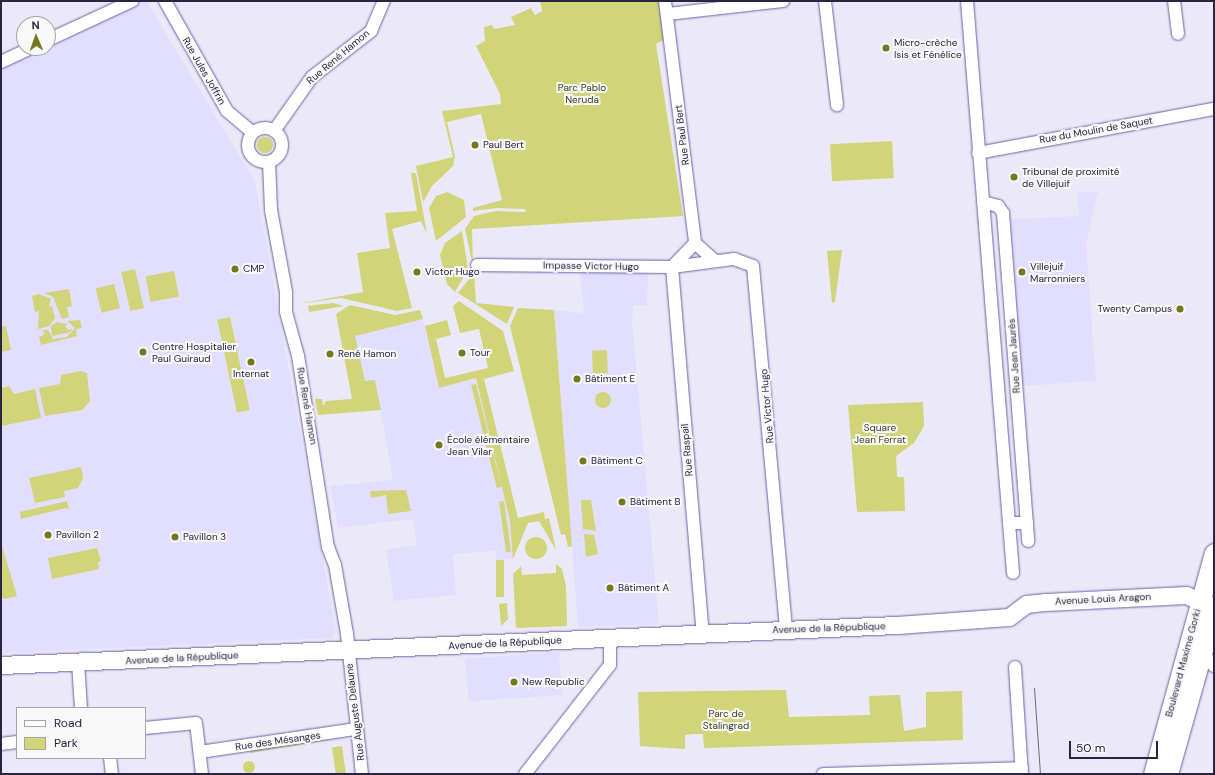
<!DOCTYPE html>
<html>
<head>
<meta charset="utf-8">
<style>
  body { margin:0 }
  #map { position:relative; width:1215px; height:775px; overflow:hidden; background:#ebe9f8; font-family:"DM Sans",sans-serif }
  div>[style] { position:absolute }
  .built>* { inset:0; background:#e2deff; transform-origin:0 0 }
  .green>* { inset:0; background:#d1d479; transform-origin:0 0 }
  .round { border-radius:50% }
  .roads { filter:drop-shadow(0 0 1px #6d61a2) drop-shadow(0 0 1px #6d61a2) }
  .street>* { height:12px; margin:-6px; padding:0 6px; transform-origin:6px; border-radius:6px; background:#fff }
  .street>.ring { margin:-6px; padding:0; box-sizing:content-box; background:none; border:12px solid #fff; border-radius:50% }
  .secondary>* { height:17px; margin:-8.5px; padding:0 8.5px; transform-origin:8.5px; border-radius:8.5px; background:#fff }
  .primary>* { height:19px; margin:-9.5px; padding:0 9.5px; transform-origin:9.5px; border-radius:9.5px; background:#fff }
  .tram>* { height:1px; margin:-0.5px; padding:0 0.5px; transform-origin:0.5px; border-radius:0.5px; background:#6d6980 }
  .dots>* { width:11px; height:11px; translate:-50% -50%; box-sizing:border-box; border:2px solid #f8f8f8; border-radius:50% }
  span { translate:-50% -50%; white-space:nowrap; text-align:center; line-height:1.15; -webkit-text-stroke:4px #f8f8f8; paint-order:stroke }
  .poi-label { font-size:10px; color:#292440 }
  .left { translate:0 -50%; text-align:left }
  .right { translate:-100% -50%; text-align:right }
  .street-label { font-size:10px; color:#292440 }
  .park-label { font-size:10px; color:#3d3f17 }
  .frame { position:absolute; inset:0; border:2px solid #292440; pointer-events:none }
  .legend { position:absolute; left:16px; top:707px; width:130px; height:52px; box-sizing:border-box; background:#f8f8f8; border:1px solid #a5a3ae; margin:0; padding:5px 7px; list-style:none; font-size:12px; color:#292440 }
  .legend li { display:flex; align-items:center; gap:8px; height:20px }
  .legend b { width:20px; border:1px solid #a5a3ae }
  .north { position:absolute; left:16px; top:16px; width:40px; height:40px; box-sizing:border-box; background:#f8f8f8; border:1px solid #a5a3ae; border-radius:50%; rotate:358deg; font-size:11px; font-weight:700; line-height:16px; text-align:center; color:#292440 }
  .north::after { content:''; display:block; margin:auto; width:14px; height:18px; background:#75761d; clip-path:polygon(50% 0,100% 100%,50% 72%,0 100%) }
  .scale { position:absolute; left:1069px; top:741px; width:89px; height:18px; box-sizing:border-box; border:2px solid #292440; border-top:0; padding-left:5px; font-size:12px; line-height:14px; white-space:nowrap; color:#292440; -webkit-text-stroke:3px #f8f8f8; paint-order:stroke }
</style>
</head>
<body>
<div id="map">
  <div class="built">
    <div style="clip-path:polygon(141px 1px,147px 2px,255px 181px,336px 632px,331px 638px,1px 653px,1px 66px,40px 48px,48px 48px,48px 44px)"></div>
    <div style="clip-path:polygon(1077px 192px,1098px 192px,1086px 244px,1096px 381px,1022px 386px,1010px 219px,1079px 216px)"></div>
    <div style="clip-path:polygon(580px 273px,648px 273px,647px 306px,634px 305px,632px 320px,659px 624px,578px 627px,554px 310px,584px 313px)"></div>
    <div style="clip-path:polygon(422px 315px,439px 388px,476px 378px,510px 521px,513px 559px,496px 560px,495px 551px,453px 554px,456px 595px,394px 601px,386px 550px,417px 545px,413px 519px,338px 528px,330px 486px,393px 480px,378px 397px,362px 398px,349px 328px)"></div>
    <div style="left:559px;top:652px;width:43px;height:94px;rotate:86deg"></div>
  </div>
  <div class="green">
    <div style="clip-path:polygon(540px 1px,662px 1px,666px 39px,656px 44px,683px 216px,472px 229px,473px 266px,465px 229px,474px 216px,496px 211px,526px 212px,525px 209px,497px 208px,473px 211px,473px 208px,502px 200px,481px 114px,447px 122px,455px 156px,453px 166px,432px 186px,423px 202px,416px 166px,453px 157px,442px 111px,501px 104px,500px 94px,476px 46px,485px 41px,484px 27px,492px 25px,494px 29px,515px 25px,511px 17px,531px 8px,535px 15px,542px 11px)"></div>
    <div class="round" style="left:257px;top:137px;width:16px;height:16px"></div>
    <div style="left:892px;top:141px;width:37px;height:62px;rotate:87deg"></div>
    <div style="clip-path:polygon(410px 167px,411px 173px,416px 173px,427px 234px,421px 221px,392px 229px,412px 308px,397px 311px,341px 298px,298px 304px,363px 292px,357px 253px,390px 248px,385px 213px,417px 211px)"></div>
    <div style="clip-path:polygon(447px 192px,464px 200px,466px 217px,436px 241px,429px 208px,436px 196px)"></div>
    <div style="clip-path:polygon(462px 231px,468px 269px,455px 292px,447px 284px,440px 255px,445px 243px)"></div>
    <div style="clip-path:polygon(842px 250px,835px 302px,832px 303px,827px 251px)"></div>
    <div style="left:135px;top:269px;width:40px;height:14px;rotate:77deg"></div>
    <div style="left:174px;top:271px;width:26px;height:29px;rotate:79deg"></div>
    <div style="clip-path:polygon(474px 273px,476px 303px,514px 307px,507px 324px,458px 293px)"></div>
    <div style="left:114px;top:284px;width:25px;height:19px;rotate:76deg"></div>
    <div style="clip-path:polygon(69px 289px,72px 306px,67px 307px,69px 317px,62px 319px,53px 297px,44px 293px)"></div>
    <div style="clip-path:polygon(39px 294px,51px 299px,49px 307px,52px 306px,55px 318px,49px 326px,38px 329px,39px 311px,35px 312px,32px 296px)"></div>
    <div style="clip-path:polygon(459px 301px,503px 331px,514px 371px,484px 379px,518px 518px,544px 512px,545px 519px,549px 518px,556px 550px,539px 521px,528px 523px,513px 559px,510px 521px,476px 378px,439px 388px,425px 326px,447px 320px,451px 335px,436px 339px,445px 378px,488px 368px,479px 329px,460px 333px,453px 306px)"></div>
    <div style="clip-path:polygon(333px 303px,344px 306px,309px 312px,308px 306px)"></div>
    <div style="clip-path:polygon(350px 305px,395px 315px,420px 310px,423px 319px,355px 336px,365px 381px,375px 380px,381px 410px,318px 415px,315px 399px,322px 399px,323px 406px,326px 401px,352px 399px,336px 314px)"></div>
    <div style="clip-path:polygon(518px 308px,554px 310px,572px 546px,568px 547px,565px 534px,561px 535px,510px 326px)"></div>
    <div style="left:230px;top:317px;width:95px;height:13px;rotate:78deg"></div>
    <div style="clip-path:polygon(80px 320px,82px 328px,76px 329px,77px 336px,41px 345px,39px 337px,44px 335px,43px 330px,48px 330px,53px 339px,67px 337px,75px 328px,67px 321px)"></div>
    <div style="clip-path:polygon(57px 322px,67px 324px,65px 327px,69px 330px,72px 328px,71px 332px,52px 336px,51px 326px)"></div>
    <div style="clip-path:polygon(6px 326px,11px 350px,1px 352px,1px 327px)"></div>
    <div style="left:607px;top:350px;width:23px;height:15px;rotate:88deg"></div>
    <div style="clip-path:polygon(81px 371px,87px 373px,90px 401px,82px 410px,45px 416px,39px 388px,60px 384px,61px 375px)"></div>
    <div style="left:476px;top:384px;width:106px;height:5px;rotate:76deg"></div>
    <div style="clip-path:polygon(9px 386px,14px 394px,35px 389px,41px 418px,1px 426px,1px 388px)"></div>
    <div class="round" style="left:595px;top:392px;width:16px;height:16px"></div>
    <div style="clip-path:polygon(923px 402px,924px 426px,914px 443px,896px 456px,897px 477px,904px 477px,905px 511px,857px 512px,848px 405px)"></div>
    <div style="clip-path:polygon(81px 467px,83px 478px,78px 488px,64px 491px,65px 497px,35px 503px,29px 478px)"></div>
    <div style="clip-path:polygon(406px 490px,411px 511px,388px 514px,386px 495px,371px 498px,370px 491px)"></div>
    <div style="clip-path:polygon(581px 500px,591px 500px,596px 531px,583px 529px)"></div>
    <div style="clip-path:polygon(67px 501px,69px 510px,66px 508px,21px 519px,20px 512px)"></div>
    <div style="left:504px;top:501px;width:51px;height:5px;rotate:82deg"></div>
    <div style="clip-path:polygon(584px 534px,594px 535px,598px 554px,586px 557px)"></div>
    <div class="round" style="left:525px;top:537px;width:22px;height:22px"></div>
    <div style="clip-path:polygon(1px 543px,17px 596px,4px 599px,1px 597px)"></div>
    <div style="clip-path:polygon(97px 548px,101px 561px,98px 562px,99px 569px,52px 579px,48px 558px)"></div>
    <div style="left:496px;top:560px;width:8px;height:37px"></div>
    <div style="clip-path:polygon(556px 564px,562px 569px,566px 586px,567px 626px,516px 628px,513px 574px,521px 566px,522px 575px,556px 573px)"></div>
    <div style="clip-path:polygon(507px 603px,508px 619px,501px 626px,499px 604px)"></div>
    <div style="clip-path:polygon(786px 690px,789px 717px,870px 715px,869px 696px,900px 695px,904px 731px,926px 727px,926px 692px,962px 691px,963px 740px,704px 748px,703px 734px,693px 734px,685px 735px,685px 749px,640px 746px,638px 692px)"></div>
    <div style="clip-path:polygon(342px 738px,250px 753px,249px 750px)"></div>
    <div style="left:342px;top:746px;width:28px;height:10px;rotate:82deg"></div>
    <div class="round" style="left:243px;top:761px;width:12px;height:12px"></div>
  </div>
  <div class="roads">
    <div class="street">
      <div style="left:165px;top:1px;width:126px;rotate:60.6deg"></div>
      <div style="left:227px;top:111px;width:34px;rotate:40deg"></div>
      <div style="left:665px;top:1px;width:244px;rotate:82.9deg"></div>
      <div style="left:695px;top:243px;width:27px;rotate:42deg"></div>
      <div style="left:825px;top:1px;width:105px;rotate:83.4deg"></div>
      <div style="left:967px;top:1px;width:524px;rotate:85.4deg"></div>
      <div style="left:1009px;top:523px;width:18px"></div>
      <div style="left:1174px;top:1px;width:33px;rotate:83deg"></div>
      <div style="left:667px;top:14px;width:117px;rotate:-6.4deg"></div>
      <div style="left:48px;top:40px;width:93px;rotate:-24.9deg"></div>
      <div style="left:1px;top:62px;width:33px;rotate:-25deg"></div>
      <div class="ring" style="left:248px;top:128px;width:22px;height:22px"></div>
      <div style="left:274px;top:131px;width:66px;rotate:-54.9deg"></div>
      <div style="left:312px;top:77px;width:75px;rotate:-37.9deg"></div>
      <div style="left:371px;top:31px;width:33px;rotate:-67deg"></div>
      <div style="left:978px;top:153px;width:240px;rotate:-10.6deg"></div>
      <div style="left:269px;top:162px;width:48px;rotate:87.6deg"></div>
      <div style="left:271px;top:210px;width:83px;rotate:79.6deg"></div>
      <div style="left:286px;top:292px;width:20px;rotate:90deg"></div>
      <div style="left:286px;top:312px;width:46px;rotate:74.7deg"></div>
      <div style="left:298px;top:356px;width:193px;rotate:81.1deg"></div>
      <div style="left:328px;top:547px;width:19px;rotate:69deg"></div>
      <div style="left:335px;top:565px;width:70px;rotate:80.1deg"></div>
      <div style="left:347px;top:634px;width:141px;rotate:83.9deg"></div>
      <div style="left:983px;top:202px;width:16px;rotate:15deg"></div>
      <div style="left:998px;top:206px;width:9px;rotate:54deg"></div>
      <div style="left:1003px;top:213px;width:329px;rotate:85.6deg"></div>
      <div style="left:477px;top:265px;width:195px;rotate:0.6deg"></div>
      <div style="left:672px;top:267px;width:63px;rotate:-7.4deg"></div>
      <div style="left:734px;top:259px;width:20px;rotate:20deg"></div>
      <div style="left:753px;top:266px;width:364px;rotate:84.8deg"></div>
      <div style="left:672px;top:267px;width:367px;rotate:85.2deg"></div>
      <div style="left:672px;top:267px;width:33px;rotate:-46deg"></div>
      <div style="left:1009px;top:523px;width:50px;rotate:85.4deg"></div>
      <div style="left:1203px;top:653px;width:17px;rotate:50deg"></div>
      <div style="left:78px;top:662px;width:46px;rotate:86.3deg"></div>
      <div style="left:1015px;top:667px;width:107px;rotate:86.3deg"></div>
      <div style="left:145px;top:728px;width:51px;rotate:-5.6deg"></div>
      <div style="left:196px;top:723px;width:51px;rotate:83.3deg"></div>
      <div style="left:1px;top:744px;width:16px;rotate:-7deg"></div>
      <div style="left:200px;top:752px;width:158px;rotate:-8.4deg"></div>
      <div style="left:110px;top:758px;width:16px;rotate:83deg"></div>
      <div style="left:525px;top:774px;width:138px;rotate:-52.1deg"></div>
      <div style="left:610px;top:665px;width:27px;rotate:-90deg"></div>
      <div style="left:823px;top:774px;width:199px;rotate:-1.7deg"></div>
    </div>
    <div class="secondary">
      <div style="left:1px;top:665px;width:897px;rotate:-2.56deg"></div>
      <div style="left:897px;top:625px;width:112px;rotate:-4.1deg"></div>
      <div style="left:1009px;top:617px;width:21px;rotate:-37deg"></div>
      <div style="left:1026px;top:604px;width:20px;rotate:-6deg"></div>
      <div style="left:1046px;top:602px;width:140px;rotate:-2.9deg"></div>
      <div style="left:1186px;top:595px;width:28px;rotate:23deg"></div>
    </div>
    <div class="primary">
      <div style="left:1153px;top:774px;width:229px;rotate:-74.6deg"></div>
      <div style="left:1168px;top:774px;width:170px;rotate:-74.3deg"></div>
    </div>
  </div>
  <div class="tram">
    <div style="left:1034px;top:688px;width:86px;rotate:86deg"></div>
  </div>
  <div class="dots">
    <div style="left:886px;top:48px;background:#75761d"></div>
    <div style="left:475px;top:145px;background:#75761d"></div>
    <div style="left:1014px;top:177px;background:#75761d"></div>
    <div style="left:235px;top:269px;background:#75761d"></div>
    <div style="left:417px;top:272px;background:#75761d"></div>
    <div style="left:1022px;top:272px;background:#75761d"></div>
    <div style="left:1180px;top:309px;background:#75761d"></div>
    <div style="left:143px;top:352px;background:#75761d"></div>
    <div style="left:462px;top:353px;background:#75761d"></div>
    <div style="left:330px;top:354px;background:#75761d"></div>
    <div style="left:251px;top:362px;background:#75761d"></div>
    <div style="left:577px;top:379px;background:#75761d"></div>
    <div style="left:439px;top:445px;background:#75761d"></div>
    <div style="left:583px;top:461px;background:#75761d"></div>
    <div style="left:622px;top:502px;background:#75761d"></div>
    <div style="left:48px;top:535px;background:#75761d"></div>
    <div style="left:175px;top:537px;background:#75761d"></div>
    <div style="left:610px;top:588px;background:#75761d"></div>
    <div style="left:514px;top:682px;background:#75761d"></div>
  </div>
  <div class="poi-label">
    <span class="left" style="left:894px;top:48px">Micro-crèche<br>Isis et Fénélice</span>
    <span class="left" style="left:483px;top:145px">Paul Bert</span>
    <span class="left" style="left:1022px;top:177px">Tribunal de proximité<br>de Villejuif</span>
    <span class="left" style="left:1030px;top:272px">Villejuif<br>Marronniers</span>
    <span class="left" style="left:243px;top:269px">CMP</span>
    <span class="left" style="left:425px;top:272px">Victor Hugo</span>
    <span class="right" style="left:1172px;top:309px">Twenty Campus</span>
    <span class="left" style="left:152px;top:352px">Centre Hospitalier<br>Paul Guiraud</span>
    <span class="left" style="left:470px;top:353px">Tour</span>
    <span class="left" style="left:338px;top:354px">René Hamon</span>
    <span style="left:251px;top:374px">Internat</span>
    <span class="left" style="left:585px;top:379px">Bâtiment E</span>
    <span class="left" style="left:447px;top:445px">École élémentaire<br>Jean Vilar</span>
    <span class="left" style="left:591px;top:461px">Bâtiment C</span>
    <span class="left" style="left:630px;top:502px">Bâtiment B</span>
    <span class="left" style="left:56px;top:535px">Pavillon 2</span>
    <span class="left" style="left:183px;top:537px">Pavillon 3</span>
    <span class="left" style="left:618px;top:588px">Bâtiment A</span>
    <span class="left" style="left:522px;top:682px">New Republic</span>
  </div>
  <div class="street-label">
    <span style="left:338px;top:57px;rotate:-40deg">Rue René Hamon</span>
    <span style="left:204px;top:71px;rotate:60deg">Rue Jules Joffrin</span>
    <span style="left:1096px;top:130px;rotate:-10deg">Rue du Moulin de Saquet</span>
    <span style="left:682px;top:135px;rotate:-97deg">Rue Paul Bert</span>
    <span style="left:591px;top:266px;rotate:1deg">Impasse Victor Hugo</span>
    <span style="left:1014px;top:356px;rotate:-94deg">Rue Jean Jaurès</span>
    <span style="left:307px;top:406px;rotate:80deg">Rue René Hamon</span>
    <span style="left:767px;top:406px;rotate:-95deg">Rue Victor Hugo</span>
    <span style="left:687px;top:450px;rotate:-95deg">Rue Raspail</span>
    <span style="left:1103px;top:599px;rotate:-3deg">Avenue Louis Aragon</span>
    <span style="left:829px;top:628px;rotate:-2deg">Avenue de la République</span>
    <span style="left:505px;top:643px;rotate:-3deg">Avenue de la République</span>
    <span style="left:182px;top:658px;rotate:-3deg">Avenue de la République</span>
    <span style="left:1183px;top:663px;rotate:-75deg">Boulevard Maxime Gorki</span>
    <span style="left:355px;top:712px;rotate:-97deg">Rue Auguste Delaune</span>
    <span style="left:278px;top:741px;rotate:-8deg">Rue des Mésanges</span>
  </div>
  <div class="park-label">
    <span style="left:582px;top:93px">Parc Pablo<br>Neruda</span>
    <span style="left:880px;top:433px">Square<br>Jean Ferrat</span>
    <span style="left:726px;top:719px">Parc de<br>Stalingrad</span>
  </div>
  <div class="frame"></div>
  <ul class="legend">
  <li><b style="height:5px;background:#fff"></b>Road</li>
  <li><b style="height:11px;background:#d1d479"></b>Park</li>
  </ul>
  <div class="north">N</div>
  <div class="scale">50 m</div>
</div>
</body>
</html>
